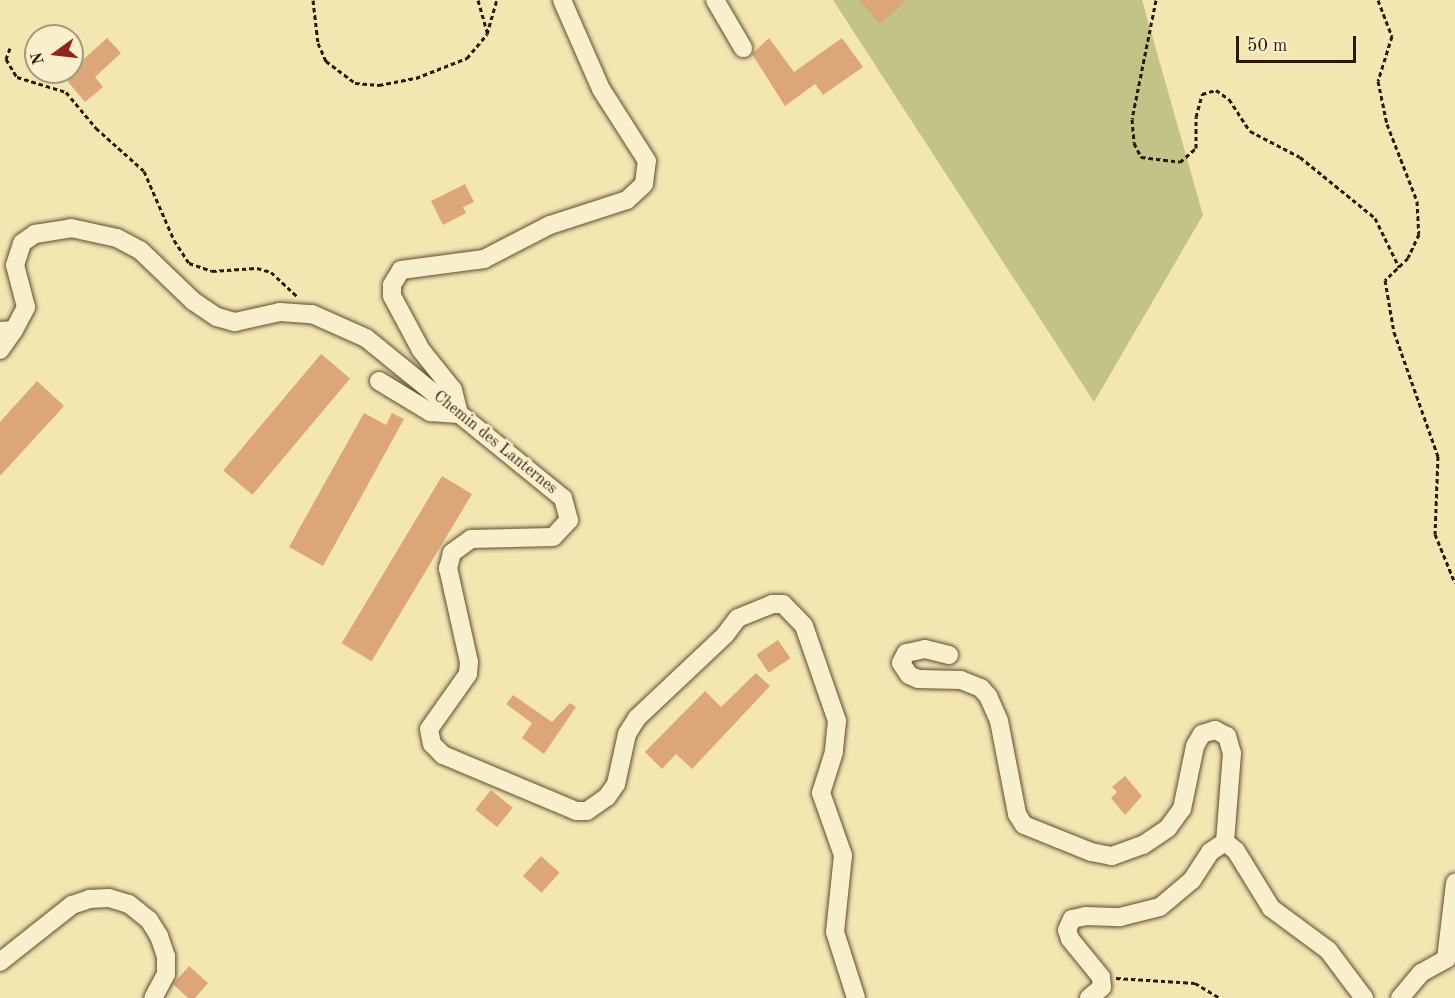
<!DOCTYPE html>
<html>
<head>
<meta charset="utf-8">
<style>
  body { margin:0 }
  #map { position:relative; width:1455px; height:998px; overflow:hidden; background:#f4e6b1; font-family:"Old Standard TT",serif }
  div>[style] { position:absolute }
  .green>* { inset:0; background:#c3c387 }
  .building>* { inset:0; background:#dca677; transform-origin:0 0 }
  .path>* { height:3px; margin-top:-1.5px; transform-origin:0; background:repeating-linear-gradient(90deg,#2a1a07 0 4.5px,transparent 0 7.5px) }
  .roads { filter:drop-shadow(0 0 2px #5c4d32) drop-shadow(0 0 2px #5c4d32) }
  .minor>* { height:18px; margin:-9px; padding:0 9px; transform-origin:9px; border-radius:9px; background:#f8efcc }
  span { translate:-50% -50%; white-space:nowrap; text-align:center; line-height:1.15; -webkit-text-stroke:5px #f8efcc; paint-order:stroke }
  .street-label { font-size:16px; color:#2a1a07 }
  .north { position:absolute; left:24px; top:24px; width:60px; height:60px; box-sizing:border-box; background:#f8efcc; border:2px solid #a69a7d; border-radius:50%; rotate:255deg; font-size:16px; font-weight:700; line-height:24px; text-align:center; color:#2a1a07 }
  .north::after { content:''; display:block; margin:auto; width:21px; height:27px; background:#8f2418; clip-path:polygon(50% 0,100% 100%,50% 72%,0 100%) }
  .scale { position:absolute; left:1236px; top:36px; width:120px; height:27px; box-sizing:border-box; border:3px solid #2a1a07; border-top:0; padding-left:8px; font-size:18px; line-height:21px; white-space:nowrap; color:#2a1a07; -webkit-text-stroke:4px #f8efcc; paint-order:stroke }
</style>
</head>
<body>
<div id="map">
  <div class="green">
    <div style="clip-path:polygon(833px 0,1142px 0,1203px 215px,1094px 402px)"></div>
  </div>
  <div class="building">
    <div style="clip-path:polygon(859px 0,907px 0,880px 24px)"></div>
    <div style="clip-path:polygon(107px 38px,121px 53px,95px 77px,103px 87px,85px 102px,64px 77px)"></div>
    <div style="clip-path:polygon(769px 38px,794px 72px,842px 38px,863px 67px,823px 95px,815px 84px,785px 106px,752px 54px)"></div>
    <div style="clip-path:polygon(465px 184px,474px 202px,463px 207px,466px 213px,443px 225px,431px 201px)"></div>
    <div style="left:321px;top:354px;width:38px;height:152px;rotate:40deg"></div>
    <div style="clip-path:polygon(37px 381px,64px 406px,0 476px,0 422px)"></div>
    <div style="clip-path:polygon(364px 413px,386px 425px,392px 413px,404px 419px,323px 566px,289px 547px)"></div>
    <div style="left:442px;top:476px;width:35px;height:195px;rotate:31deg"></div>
    <div style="left:778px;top:640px;width:22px;height:26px;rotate:56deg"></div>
    <div style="clip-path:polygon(756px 673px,770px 686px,692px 769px,676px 754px,662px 769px,645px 752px,705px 691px,721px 707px)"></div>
    <div style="clip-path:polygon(513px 695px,552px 722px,570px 703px,576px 707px,544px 754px,522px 738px,532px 723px,506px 704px)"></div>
    <div style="clip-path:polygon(1125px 776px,1142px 796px,1125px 815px,1111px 798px,1117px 792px,1112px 787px)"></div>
    <div style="left:491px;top:790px;width:28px;height:25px;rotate:39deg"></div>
    <div style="left:541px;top:856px;width:25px;height:27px;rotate:42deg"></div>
    <div style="clip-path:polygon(189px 966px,208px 983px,195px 998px,188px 998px,173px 984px)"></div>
  </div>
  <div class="path">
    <div style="left:313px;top:0;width:43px;rotate:83.4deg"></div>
    <div style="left:318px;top:43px;width:20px;rotate:66deg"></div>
    <div style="left:326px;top:61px;width:36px;rotate:37deg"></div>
    <div style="left:355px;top:83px;width:24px;rotate:5deg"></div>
    <div style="left:379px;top:85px;width:38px;rotate:-11deg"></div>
    <div style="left:416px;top:78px;width:55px;rotate:-21.4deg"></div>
    <div style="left:467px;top:58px;width:31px;rotate:-50deg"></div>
    <div style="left:487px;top:34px;width:35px;rotate:-74deg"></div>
    <div style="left:478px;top:0;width:33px;rotate:74deg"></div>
    <div style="left:1156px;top:0;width:121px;rotate:101.4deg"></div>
    <div style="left:1132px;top:119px;width:24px;rotate:85deg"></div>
    <div style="left:1134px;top:143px;width:16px;rotate:63deg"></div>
    <div style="left:1141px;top:157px;width:39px;rotate:7deg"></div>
    <div style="left:1180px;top:162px;width:21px;rotate:-41deg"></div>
    <div style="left:1196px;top:148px;width:31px;rotate:-90deg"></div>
    <div style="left:1196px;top:117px;width:24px;rotate:-75deg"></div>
    <div style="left:1202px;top:94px;width:15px;rotate:-16deg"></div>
    <div style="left:1216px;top:90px;width:16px;rotate:35deg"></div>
    <div style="left:1229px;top:99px;width:38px;rotate:57deg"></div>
    <div style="left:1250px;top:131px;width:56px;rotate:27.5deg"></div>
    <div style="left:1300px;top:157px;width:97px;rotate:39.1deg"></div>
    <div style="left:1375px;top:218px;width:55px;rotate:63.9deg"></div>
    <div style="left:1378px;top:0;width:39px;rotate:69deg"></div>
    <div style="left:1392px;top:36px;width:47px;rotate:107.3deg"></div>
    <div style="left:1378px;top:81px;width:44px;rotate:78.2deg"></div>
    <div style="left:1387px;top:124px;width:83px;rotate:68.7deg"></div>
    <div style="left:1417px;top:201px;width:33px;rotate:87deg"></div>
    <div style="left:1419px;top:234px;width:26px;rotate:115deg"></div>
    <div style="left:1408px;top:258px;width:32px;rotate:136deg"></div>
    <div style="left:1385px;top:280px;width:53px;rotate:80.2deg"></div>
    <div style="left:1394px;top:332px;width:132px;rotate:70.5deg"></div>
    <div style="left:1438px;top:456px;width:78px;rotate:92.2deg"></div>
    <div style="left:1435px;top:534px;width:53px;rotate:67.8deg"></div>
    <div style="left:10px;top:48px;width:12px;rotate:110deg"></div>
    <div style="left:6px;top:59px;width:21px;rotate:59deg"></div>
    <div style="left:17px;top:77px;width:51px;rotate:17deg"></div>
    <div style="left:66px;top:92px;width:47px;rotate:50.2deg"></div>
    <div style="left:96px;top:128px;width:64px;rotate:41.9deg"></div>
    <div style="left:144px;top:171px;width:75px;rotate:66.5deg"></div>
    <div style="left:174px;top:240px;width:27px;rotate:57deg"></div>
    <div style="left:189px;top:263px;width:24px;rotate:19deg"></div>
    <div style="left:212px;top:271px;width:45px;rotate:-3.8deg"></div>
    <div style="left:257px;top:268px;width:15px;rotate:16deg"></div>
    <div style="left:271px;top:272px;width:37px;rotate:43deg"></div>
    <div style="left:1116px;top:978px;width:79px;rotate:3.6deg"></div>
    <div style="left:1195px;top:983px;width:29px;rotate:31deg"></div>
  </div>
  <div class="roads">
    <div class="minor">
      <div style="left:715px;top:0;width:56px;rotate:59.7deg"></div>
      <div style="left:0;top:331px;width:14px;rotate:-4deg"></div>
      <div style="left:14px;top:330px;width:26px;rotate:-62deg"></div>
      <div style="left:26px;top:307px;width:43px;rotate:-104.7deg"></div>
      <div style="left:15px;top:265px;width:23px;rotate:-72deg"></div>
      <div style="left:22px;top:243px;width:16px;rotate:-35deg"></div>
      <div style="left:35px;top:234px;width:36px;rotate:-9deg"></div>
      <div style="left:71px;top:228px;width:47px;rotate:12.3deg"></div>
      <div style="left:117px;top:238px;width:26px;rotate:28deg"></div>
      <div style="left:140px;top:250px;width:74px;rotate:43.9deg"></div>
      <div style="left:193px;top:301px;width:29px;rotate:34deg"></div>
      <div style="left:217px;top:317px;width:19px;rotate:16deg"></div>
      <div style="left:235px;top:322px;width:46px;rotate:-12.5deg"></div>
      <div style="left:280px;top:312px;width:32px;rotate:4deg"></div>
      <div style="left:312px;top:314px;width:59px;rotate:24deg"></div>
      <div style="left:366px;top:338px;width:254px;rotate:39.1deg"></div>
      <div style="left:563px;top:498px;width:23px;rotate:75deg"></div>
      <div style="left:569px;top:520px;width:23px;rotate:133deg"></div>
      <div style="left:553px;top:537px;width:82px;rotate:178.6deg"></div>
      <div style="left:471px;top:539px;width:24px;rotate:144deg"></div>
      <div style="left:452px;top:553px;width:16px;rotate:105deg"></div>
      <div style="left:448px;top:568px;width:96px;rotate:77.4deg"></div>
      <div style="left:469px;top:662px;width:12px;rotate:95deg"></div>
      <div style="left:468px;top:674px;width:67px;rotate:125.3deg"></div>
      <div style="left:429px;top:729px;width:15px;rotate:79deg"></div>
      <div style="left:432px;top:744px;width:16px;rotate:45deg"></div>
      <div style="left:443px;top:755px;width:144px;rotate:22.8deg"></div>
      <div style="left:576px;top:811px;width:11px"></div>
      <div style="left:587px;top:811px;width:24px;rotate:-35deg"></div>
      <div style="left:607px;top:797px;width:16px;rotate:-55deg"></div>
      <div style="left:616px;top:784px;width:51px;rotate:-77.6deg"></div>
      <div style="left:627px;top:734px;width:19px;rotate:-58deg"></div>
      <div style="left:637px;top:718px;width:121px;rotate:-43.3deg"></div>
      <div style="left:725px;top:635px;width:21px;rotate:-53deg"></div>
      <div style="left:738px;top:618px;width:37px;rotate:-22deg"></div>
      <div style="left:772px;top:604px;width:11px"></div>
      <div style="left:783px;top:604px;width:30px;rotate:46deg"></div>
      <div style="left:804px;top:626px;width:101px;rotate:70.8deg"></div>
      <div style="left:837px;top:721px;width:31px;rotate:96deg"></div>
      <div style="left:834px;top:752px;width:43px;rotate:107.6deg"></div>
      <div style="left:821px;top:793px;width:66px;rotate:70.5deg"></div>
      <div style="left:843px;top:855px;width:77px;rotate:95.9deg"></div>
      <div style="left:835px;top:932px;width:69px;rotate:72.3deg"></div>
      <div style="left:0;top:350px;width:24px;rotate:-55deg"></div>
      <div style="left:379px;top:381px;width:60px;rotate:31.3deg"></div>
      <div style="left:430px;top:412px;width:29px;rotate:4deg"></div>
      <div style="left:459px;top:414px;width:25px;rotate:-104deg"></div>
      <div style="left:453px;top:390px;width:51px;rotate:-128.7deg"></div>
      <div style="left:421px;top:350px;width:61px;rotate:-118.2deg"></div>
      <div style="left:392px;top:296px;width:11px;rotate:-90deg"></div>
      <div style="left:392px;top:285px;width:17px;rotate:-59deg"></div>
      <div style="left:401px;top:270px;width:84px;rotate:-7.5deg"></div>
      <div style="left:484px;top:259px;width:74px;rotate:-27.3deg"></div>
      <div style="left:550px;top:225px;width:81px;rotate:-18deg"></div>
      <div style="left:627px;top:200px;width:23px;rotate:-43deg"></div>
      <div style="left:644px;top:184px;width:23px;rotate:-83deg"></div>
      <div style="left:647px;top:161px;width:85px;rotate:-122.6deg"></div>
      <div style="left:601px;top:89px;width:97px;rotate:-113.7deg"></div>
      <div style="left:949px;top:655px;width:25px;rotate:-166deg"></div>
      <div style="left:925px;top:649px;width:19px;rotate:168deg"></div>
      <div style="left:906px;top:653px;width:11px;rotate:117deg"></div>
      <div style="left:901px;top:663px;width:14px;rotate:56deg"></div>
      <div style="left:909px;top:675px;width:10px;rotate:24deg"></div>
      <div style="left:918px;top:679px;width:43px;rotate:1.3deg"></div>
      <div style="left:961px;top:680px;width:22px;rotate:22deg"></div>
      <div style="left:981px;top:688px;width:11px;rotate:49deg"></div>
      <div style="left:988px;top:696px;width:27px;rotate:66deg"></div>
      <div style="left:999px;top:721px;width:95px;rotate:79deg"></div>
      <div style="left:1017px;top:814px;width:13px;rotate:58deg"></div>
      <div style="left:1024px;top:825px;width:72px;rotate:21.9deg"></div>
      <div style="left:1091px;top:852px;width:21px;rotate:11deg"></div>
      <div style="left:1112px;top:856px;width:33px;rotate:-20deg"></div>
      <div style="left:1143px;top:845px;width:30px;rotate:-34deg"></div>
      <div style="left:1168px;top:828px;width:24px;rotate:-54deg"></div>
      <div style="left:1182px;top:809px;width:64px;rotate:-78.3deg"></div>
      <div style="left:1195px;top:746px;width:14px;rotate:-60deg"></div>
      <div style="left:1202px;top:734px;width:14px;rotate:-17deg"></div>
      <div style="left:1215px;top:730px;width:13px;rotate:27deg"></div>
      <div style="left:1227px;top:736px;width:18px;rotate:74deg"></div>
      <div style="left:1232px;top:753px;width:89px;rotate:94.5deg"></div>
      <div style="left:1446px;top:959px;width:77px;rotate:-83.2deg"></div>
      <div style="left:0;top:962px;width:92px;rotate:-38.4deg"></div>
      <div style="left:72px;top:905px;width:18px;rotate:-19deg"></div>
      <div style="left:89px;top:899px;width:20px;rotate:-3deg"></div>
      <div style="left:109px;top:898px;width:21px;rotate:17deg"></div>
      <div style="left:129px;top:904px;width:26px;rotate:39deg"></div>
      <div style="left:149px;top:920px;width:19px;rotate:58deg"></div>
      <div style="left:159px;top:936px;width:21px;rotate:71deg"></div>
      <div style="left:166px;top:956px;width:18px;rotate:90deg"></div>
      <div style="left:166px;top:974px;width:27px;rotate:118deg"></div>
      <div style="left:1089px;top:998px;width:17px;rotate:-40deg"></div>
      <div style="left:1102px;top:987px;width:10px;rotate:-96deg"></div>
      <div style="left:1101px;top:977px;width:49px;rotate:-129.2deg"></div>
      <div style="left:1070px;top:939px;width:9px;rotate:-108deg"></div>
      <div style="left:1067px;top:930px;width:12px;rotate:-66deg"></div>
      <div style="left:1072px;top:919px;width:14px;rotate:-12deg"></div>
      <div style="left:1086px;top:916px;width:34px;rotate:2deg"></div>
      <div style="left:1120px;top:917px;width:41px;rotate:-14deg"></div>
      <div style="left:1160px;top:907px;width:42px;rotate:-40.2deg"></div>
      <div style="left:1192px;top:880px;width:33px;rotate:-57deg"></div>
      <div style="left:1210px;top:852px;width:18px;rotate:-34deg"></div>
      <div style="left:1225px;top:842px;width:14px;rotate:39deg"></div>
      <div style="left:1236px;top:851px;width:67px;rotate:58.4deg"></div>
      <div style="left:1271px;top:908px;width:71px;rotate:36.4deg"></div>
      <div style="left:1328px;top:950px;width:60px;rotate:53.1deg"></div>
      <div style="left:1400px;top:998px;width:33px;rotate:-50deg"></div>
      <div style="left:1421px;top:973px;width:29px;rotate:-29deg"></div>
    </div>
  </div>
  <div class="street-label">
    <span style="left:495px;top:443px;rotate:39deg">Chemin des Lanternes</span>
  </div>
  <div class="north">N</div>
  <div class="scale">50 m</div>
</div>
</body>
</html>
